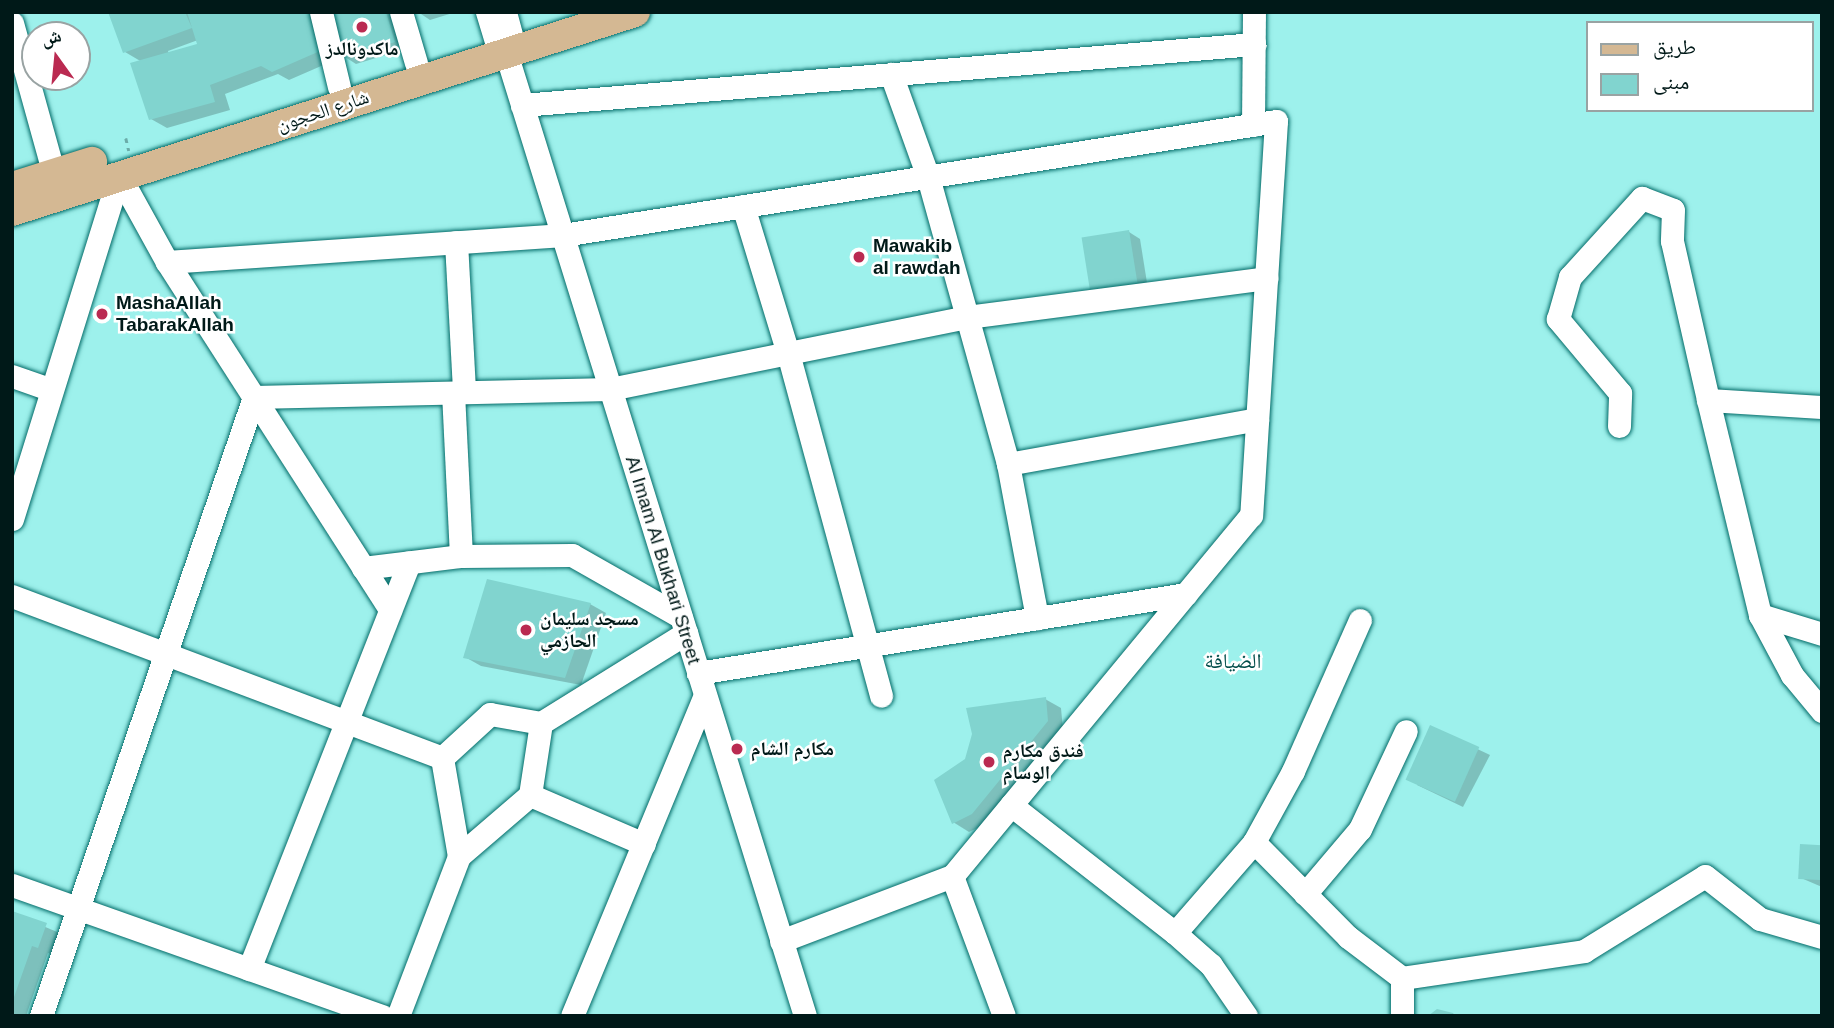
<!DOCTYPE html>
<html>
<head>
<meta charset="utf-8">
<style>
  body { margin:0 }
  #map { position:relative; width:1834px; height:1028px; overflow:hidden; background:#9df1ec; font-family:Helvetica,"Noto Naskh Arabic",sans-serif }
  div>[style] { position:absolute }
  .shadow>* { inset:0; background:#0003 }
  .building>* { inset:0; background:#81d4cf; transform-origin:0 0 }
  .path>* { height:2.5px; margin-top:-1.25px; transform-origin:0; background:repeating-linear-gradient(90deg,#6baca9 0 5px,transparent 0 10px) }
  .roads { filter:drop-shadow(0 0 2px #036b68) drop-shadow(0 0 2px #036b68) }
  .minor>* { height:23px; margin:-11.5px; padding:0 11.5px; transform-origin:11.5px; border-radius:11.5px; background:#fff }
  .major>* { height:30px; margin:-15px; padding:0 15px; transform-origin:15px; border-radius:15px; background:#d4b893 }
  .dots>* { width:19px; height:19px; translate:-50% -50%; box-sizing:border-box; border:4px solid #fff; border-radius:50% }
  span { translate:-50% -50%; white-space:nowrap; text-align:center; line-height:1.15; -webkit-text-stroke:5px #fff; paint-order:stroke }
  .poi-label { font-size:19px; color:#001918; font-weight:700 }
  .left { translate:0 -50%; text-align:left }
  .street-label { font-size:19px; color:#001918 }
  .neighbourhood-label { font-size:21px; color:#004d4a }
  .frame { position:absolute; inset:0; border:14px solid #001918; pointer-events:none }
  .legend { position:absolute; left:1586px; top:21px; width:228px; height:91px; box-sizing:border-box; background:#fff; border:2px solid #99a3a3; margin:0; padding:9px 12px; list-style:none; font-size:21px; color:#001918 }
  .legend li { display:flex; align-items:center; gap:14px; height:35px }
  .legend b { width:35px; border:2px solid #99a3a3 }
  .north { position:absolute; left:21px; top:21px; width:70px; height:70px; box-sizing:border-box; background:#fff; border:2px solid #99a3a3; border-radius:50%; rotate:345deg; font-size:19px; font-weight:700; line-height:28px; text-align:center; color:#001918 }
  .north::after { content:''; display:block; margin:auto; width:24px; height:32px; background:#ba2a51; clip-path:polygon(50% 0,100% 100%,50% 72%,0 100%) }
</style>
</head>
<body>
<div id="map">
  <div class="shadow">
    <div style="clip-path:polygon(evenodd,110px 12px,320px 12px,335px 60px,289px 80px,278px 74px,225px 94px,230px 110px,167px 128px,151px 119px,142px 62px,125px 52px,110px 12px,198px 40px,199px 45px,169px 54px,168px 51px,198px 40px)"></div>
    <div style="clip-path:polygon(332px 12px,394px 12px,406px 49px,356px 64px,345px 57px)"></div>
    <div style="clip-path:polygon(418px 12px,456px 12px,430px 20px)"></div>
    <div style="clip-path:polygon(1129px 232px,1140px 239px,1148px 289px,1103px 294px,1091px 288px)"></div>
    <div style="clip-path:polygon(590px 604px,606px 613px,581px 685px,481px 666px,465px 657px)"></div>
    <div style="clip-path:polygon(1045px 699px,1061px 708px,1063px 730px,988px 823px,969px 832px,953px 822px)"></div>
    <div style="clip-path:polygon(1431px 727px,1490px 755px,1463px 807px,1417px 785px)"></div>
    <div style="clip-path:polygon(1822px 847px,1822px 887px,1801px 878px)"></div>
    <div style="clip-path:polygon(12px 913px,62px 934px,54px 955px,48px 953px,26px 1016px,12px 1016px)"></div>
  </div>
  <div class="building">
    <div style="clip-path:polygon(108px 12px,185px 12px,192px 28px,187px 12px,308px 12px,320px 51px,272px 72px,261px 66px,210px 85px,215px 102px,149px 120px,130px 63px,197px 44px,192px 28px,123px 53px)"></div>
    <div style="clip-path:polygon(330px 12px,386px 12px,395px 42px,343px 58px)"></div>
    <div style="left:1129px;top:230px;width:54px;height:48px;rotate:81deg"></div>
    <div style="clip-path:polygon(487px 579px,591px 603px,565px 678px,463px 658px)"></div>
    <div style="clip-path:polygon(1046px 697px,1048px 721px,972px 814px,952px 824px,934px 780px,965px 759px,972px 734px,966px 708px)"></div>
    <div style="left:1430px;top:725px;width:54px;height:60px;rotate:24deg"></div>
    <div style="left:1800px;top:844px;width:22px;height:35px;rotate:3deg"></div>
    <div style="clip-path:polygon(12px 911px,47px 923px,38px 948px,32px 946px,13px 1000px)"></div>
    <div style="clip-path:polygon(1437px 1009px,1453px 1013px,1455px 1016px,1428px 1016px)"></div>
  </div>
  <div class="path">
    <div style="left:126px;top:138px;width:13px;rotate:77deg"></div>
  </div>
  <div class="roads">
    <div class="minor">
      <div style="left:321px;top:12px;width:77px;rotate:76.5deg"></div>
      <div style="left:401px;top:12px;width:53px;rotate:73.6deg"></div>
      <div style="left:487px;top:12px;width:28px;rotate:73deg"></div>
      <div style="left:505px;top:12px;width:23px;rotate:75deg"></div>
      <div style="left:12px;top:23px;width:157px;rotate:74.5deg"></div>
      <div style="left:506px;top:53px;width:1008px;rotate:72.75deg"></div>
      <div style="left:891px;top:74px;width:109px;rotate:70.2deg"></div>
      <div style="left:928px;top:177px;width:298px;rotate:74.4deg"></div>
      <div style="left:1008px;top:464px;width:157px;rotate:79.3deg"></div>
      <div style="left:522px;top:105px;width:735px;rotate:-4.76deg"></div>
      <div style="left:1253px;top:125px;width:113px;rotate:-89.5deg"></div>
      <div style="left:743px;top:206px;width:154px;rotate:73deg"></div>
      <div style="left:788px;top:353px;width:355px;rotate:74.8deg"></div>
      <div style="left:456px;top:242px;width:150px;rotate:86.9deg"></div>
      <div style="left:167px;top:262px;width:397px;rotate:-3.9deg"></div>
      <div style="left:563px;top:235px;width:722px;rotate:-9.08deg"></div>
      <div style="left:1276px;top:121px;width:395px;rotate:93.6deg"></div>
      <div style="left:1251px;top:515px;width:469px;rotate:129.6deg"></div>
      <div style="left:952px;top:876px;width:183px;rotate:159.2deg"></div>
      <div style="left:12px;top:376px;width:42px;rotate:19.3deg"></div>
      <div style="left:1708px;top:400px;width:221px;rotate:76.4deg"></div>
      <div style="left:1760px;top:615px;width:65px;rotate:17deg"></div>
      <div style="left:1619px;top:426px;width:33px;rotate:-88deg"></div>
      <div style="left:1620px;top:393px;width:97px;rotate:-130deg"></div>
      <div style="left:1558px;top:319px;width:44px;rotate:-74.1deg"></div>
      <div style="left:1570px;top:277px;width:107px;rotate:-47.7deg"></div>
      <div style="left:1642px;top:198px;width:33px;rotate:21deg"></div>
      <div style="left:1673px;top:210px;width:31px;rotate:92deg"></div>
      <div style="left:1672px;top:241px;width:163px;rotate:77.2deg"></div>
      <div style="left:1708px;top:400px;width:114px;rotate:3.5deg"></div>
      <div style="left:1008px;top:464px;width:253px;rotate:-10.2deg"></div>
      <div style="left:12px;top:519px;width:360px;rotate:-72.7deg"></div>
      <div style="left:119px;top:175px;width:99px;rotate:61.1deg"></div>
      <div style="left:167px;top:262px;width:413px;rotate:57.3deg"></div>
      <div style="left:461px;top:556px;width:111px;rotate:-0.5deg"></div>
      <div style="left:572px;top:555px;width:125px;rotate:29.6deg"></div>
      <div style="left:363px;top:568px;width:99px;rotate:-7deg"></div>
      <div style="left:461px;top:556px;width:163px;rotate:-92.8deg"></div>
      <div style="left:12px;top:596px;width:460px;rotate:20.6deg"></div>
      <div style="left:442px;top:758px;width:99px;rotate:80.2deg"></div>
      <div style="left:1760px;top:615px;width:68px;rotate:61.9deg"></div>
      <div style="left:1792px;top:675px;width:47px;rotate:50.2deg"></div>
      <div style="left:698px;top:673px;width:494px;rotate:-9.2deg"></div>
      <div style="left:442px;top:758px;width:65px;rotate:-42.5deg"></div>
      <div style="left:490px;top:714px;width:52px;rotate:10deg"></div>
      <div style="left:530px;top:795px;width:124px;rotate:23.3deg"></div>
      <div style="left:1011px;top:805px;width:208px;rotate:38deg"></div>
      <div style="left:1175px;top:933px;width:48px;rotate:41.6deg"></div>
      <div style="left:1211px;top:965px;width:62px;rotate:55.5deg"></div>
      <div style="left:1254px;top:842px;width:134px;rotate:45.3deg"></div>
      <div style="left:1348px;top:937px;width:68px;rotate:37.2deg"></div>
      <div style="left:1402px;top:978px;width:184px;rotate:-8.4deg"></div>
      <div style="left:1584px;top:951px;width:142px;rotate:-31.8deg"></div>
      <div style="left:1705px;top:876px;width:70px;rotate:38deg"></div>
      <div style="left:1760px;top:919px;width:65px;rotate:16.2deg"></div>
      <div style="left:952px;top:876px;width:149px;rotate:69.6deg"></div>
      <div style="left:12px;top:885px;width:393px;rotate:19.5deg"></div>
      <div style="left:1305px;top:894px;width:85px;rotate:-49.8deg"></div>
      <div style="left:1360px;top:829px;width:108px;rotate:-64.9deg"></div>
      <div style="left:1175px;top:933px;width:121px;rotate:-49deg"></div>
      <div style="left:1254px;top:842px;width:81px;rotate:-61.2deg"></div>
      <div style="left:1293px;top:771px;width:165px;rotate:-66.1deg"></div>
      <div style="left:249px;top:969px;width:437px;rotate:-68.5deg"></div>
      <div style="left:41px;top:1016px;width:655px;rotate:-71.01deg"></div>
      <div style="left:254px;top:397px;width:356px;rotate:-1.3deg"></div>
      <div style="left:610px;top:389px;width:364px;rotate:-11.4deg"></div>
      <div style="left:967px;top:317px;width:302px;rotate:-7.4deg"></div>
      <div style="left:398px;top:1016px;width:171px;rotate:-69.1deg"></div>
      <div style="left:459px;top:856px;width:94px;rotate:-40.7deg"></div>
      <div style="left:530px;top:795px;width:73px;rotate:-81.3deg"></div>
      <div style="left:541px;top:723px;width:171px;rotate:-31.8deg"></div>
      <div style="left:572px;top:1016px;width:347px;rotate:-67.5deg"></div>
      <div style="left:1402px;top:1016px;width:38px;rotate:-90deg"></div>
    </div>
    <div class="major">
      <div style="left:12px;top:187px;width:84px;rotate:-17.4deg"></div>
      <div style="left:12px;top:211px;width:654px;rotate:-17.71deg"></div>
    </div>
  </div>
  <div class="dots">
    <div style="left:362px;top:27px;background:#ba2a51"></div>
    <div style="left:859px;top:257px;background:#ba2a51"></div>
    <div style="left:102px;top:314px;background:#ba2a51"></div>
    <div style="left:526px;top:630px;background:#ba2a51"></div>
    <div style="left:737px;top:749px;background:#ba2a51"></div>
    <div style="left:989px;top:762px;background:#ba2a51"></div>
  </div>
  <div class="poi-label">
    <span style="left:362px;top:49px">ماكدونالدز</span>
    <span class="left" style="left:873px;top:257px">Mawakib<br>al rawdah</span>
    <span class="left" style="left:116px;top:314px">MashaAllah<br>TabarakAllah</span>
    <span class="left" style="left:540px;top:630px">مسجد سليمان<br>الحازمي</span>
    <span class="left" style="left:751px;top:749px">مكارم الشام</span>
    <span class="left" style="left:1003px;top:762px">فندق مكارم<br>الوسام</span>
  </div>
  <div class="street-label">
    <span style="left:323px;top:111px;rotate:-18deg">شارع الحجون</span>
    <span style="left:663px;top:560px;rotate:73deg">Al Imam Al Bukhari Street</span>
  </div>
  <div class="neighbourhood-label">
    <span style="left:1233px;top:661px">الضيافة</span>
  </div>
  <div class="frame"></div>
  <ul class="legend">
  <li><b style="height:9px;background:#d4b893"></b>طريق</li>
  <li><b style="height:19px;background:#81d4cf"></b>مبنى</li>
  </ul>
  <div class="north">ش</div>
</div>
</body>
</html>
